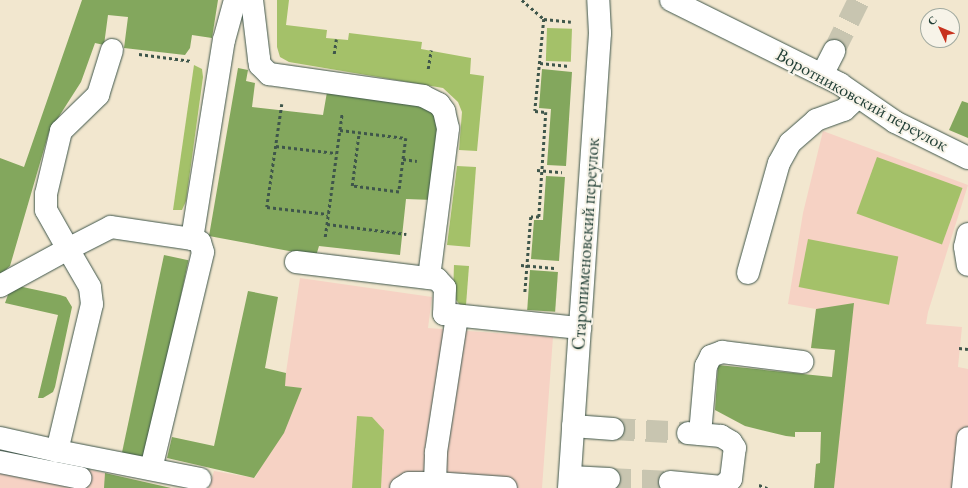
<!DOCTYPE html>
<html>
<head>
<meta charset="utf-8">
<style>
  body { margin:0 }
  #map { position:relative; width:968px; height:488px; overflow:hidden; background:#f2e7cf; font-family:"EB Garamond",serif }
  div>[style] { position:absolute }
  .built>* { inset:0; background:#f6d2c4 }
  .green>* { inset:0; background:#a4c169; transform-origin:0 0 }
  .forest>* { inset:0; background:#83a75d; transform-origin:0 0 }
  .minor-tunnel>* { height:22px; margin-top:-11px; transform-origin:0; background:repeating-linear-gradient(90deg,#c8c5b0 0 22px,transparent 0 33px) }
  .path>* { height:2.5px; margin-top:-1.25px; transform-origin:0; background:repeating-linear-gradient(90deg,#3f564b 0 3px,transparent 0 6px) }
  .roads { filter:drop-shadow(0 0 1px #3f564b) drop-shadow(0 0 1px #3f564b) }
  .minor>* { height:22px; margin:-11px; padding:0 11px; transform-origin:11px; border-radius:11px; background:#fff }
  span { translate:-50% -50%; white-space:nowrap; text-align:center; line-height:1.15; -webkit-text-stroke:4px #f7f3e8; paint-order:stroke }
  .street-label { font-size:18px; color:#1f3d34 }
  .north { position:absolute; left:920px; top:8px; width:40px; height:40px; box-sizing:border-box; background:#f7f3e8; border:1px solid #a1aaa0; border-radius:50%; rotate:314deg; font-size:11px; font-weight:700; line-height:16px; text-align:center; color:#1f3d34 }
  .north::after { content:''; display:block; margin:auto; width:14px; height:18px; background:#c8321e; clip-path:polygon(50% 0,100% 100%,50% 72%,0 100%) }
</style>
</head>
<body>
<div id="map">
  <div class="built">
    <div style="clip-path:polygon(823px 131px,968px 185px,928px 312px,926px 324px,962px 327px,958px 367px,968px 369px,968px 488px,814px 488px,816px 464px,820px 463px,821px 432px,802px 432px,826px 377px,832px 377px,835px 350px,811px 348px,816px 309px,788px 304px,803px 213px)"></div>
    <div style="clip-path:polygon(300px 278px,432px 297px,428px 328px,553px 337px,542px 488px,209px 488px,214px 471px,255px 478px,302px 388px,284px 386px)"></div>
    <div style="clip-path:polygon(0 450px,171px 488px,0 488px)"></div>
  </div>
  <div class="green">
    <div style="clip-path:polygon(277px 0,289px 0,286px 25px,327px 30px,326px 38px,348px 40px,349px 33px,422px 42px,421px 49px,471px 58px,470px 74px,484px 76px,477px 151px,459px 150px,462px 112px,458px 102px,443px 88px,289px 62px,280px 57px,277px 47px)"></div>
    <div style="left:547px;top:28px;width:25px;height:33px;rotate:2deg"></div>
    <div style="clip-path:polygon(194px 65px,202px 69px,203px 77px,186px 201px,182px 210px,173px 210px)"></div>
    <div style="left:877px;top:157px;width:91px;height:60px;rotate:20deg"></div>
    <div style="clip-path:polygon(457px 166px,476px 167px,470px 247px,447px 245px)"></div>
    <div style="left:808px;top:239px;width:92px;height:49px;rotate:11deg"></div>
    <div style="clip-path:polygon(454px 265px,469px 266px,466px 305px,460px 305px,453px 296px)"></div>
    <div style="clip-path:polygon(357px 416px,372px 417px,384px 430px,381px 488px,352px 488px)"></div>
  </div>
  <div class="forest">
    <div style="clip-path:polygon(82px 0,218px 0,212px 38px,192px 35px,190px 48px,185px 55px,124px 48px,128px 17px,108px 15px,104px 45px,95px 43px,81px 82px,49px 132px,10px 266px,0 275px,0 158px,24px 167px)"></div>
    <div style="clip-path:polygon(238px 68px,248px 70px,246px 81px,255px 83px,252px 107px,323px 115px,327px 92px,419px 104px,432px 111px,440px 123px,433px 200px,406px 199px,400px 255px,319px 246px,316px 256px,209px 236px)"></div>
    <div style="clip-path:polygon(542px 69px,572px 72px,566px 166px,547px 165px,551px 109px,539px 108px)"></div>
    <div style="clip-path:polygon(962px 101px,968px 103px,968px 138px,949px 130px)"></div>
    <div style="clip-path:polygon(546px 176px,565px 177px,559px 261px,531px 259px,534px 220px,543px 220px)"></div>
    <div style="left:164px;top:255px;width:25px;height:203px;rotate:12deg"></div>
    <div style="left:530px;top:270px;width:28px;height:40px;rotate:4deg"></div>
    <div style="clip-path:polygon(18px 286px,60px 295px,66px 297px,72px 307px,55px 387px,53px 392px,43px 398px,38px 398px,58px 315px,5px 303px,9px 292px)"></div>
    <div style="clip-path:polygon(248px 291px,278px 297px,265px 368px,286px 373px,285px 386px,302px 388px,284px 433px,254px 478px,167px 458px,172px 437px,214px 446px)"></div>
    <div style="clip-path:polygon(854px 303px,834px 488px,814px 488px,816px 464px,820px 463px,821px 432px,795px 432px,795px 437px,786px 436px,745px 426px,715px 410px,718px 365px,832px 377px,835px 350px,811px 348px,816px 309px)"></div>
    <div style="clip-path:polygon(105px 473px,171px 488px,104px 488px)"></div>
  </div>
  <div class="minor-tunnel">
    <div style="left:834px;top:51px;width:57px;rotate:-63.9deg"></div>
    <div style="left:613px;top:429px;width:75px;rotate:3.1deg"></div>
    <div style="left:609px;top:479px;width:61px;rotate:2.8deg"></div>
  </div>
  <div class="path">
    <div style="left:522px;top:0;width:29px;rotate:41deg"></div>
    <div style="left:544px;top:19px;width:92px;rotate:95.6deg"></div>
    <div style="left:535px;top:111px;width:11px;rotate:5deg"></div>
    <div style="left:546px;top:112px;width:105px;rotate:93.8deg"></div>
    <div style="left:539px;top:217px;width:8px;rotate:180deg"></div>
    <div style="left:531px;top:217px;width:77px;rotate:94.5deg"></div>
    <div style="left:544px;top:19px;width:27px;rotate:6deg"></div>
    <div style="left:139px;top:54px;width:53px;rotate:7.5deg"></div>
    <div style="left:334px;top:54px;width:15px;rotate:-82deg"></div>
    <div style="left:540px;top:63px;width:29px;rotate:6deg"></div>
    <div style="left:428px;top:69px;width:19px;rotate:-81deg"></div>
    <div style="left:282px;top:104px;width:104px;rotate:98.3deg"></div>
    <div style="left:267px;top:207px;width:61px;rotate:6.5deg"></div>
    <div style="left:340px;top:130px;width:66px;rotate:6.9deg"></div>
    <div style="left:406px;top:138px;width:54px;rotate:97.4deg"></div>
    <div style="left:399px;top:192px;width:47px;rotate:-172.7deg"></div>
    <div style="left:352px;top:186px;width:54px;rotate:-82.6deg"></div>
    <div style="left:276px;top:146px;width:60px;rotate:6.7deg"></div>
    <div style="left:403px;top:159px;width:14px;rotate:8deg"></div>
    <div style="left:537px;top:170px;width:25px;rotate:5deg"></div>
    <div style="left:327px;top:224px;width:80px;rotate:7.2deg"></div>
    <div style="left:325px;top:237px;width:125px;rotate:-82.2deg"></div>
    <div style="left:521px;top:265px;width:36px;rotate:5deg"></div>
    <div style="left:959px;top:348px;width:9px;rotate:6deg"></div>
    <div style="left:759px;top:485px;width:9px;rotate:21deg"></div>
  </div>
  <div class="roads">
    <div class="minor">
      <div style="left:252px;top:0;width:59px;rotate:83.2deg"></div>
      <div style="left:259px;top:59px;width:6px;rotate:81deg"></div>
      <div style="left:260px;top:65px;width:13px;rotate:45deg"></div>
      <div style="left:269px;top:74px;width:156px;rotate:8.1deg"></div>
      <div style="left:423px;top:96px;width:18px;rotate:27deg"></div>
      <div style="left:439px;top:104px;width:9px;rotate:54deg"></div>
      <div style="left:444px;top:111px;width:18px;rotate:77deg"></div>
      <div style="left:448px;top:129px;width:150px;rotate:97.3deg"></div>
      <div style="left:671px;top:0;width:189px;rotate:26.4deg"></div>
      <div style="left:840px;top:84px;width:67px;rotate:34.6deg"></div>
      <div style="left:895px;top:122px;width:81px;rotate:26.3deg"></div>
      <div style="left:822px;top:75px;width:27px;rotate:-63deg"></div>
      <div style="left:968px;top:234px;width:13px;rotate:103deg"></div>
      <div style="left:965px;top:247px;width:18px;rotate:81deg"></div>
      <div style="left:296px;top:262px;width:142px;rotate:6.9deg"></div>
      <div style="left:437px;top:279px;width:12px;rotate:48deg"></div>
      <div style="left:445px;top:288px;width:26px;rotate:92deg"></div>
      <div style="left:444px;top:314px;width:137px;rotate:5.9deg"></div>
      <div style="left:748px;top:273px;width:114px;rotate:-74.3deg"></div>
      <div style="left:779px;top:163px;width:23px;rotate:-61deg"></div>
      <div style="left:790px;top:143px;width:35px;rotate:-41deg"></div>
      <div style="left:816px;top:120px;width:30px;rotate:-20deg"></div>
      <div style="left:844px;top:110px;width:19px;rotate:-43deg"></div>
      <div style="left:0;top:286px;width:77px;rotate:-28.6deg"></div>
      <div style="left:68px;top:249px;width:45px;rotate:-119.4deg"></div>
      <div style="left:46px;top:210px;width:16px;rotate:-90deg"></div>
      <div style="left:46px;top:194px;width:65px;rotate:-76.6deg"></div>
      <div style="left:61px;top:131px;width:52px;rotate:-44.2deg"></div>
      <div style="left:98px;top:95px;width:47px;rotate:-72.7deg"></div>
      <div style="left:573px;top:426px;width:40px;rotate:4.3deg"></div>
      <div style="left:700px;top:434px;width:68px;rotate:-85deg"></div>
      <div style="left:706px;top:366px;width:11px;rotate:-63deg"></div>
      <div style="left:711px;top:356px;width:12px;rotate:-20deg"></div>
      <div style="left:722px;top:352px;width:81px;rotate:7.1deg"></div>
      <div style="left:0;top:438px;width:58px;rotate:12.8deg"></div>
      <div style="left:0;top:462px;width:82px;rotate:11.3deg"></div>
      <div style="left:151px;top:469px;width:223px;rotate:-76.5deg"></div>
      <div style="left:203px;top:252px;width:10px;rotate:-107deg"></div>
      <div style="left:200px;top:242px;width:9px;rotate:-159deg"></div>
      <div style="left:570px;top:477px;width:39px;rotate:3deg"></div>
      <div style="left:200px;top:479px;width:146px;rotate:-168.9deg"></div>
      <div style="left:57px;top:451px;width:151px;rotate:-76.6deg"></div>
      <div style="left:92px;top:304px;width:17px;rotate:-97deg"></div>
      <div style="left:90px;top:287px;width:44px;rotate:-120.1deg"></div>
      <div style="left:68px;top:249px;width:48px;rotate:-27.1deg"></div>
      <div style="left:111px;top:227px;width:82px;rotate:8.4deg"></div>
      <div style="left:192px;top:239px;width:202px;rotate:-80.9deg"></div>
      <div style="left:224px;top:40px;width:41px;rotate:-74.6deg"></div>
      <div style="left:670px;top:482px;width:52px;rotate:5.5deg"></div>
      <div style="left:722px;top:487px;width:12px;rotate:-42deg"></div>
      <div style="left:731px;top:479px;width:31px;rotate:-83deg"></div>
      <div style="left:735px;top:448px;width:7px;rotate:-124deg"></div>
      <div style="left:731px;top:442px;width:12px;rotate:-149deg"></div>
      <div style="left:721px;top:436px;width:33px;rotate:-175deg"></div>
      <div style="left:435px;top:483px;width:71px;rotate:4deg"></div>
      <div style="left:401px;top:488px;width:9px;rotate:-32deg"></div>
      <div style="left:409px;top:483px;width:26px"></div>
      <div style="left:435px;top:483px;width:31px;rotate:-88deg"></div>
      <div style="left:436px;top:452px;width:138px;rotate:-81.2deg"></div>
      <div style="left:569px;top:488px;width:456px;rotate:-86.1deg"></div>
      <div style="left:600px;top:33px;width:33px;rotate:-93deg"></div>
      <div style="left:963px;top:488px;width:50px;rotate:-84.3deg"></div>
    </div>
  </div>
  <div class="street-label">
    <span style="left:862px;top:100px;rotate:29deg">Воротниковский переулок</span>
    <span style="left:586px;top:244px;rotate:-86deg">Старопименовский переулок</span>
  </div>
  <div class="north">С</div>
</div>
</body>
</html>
